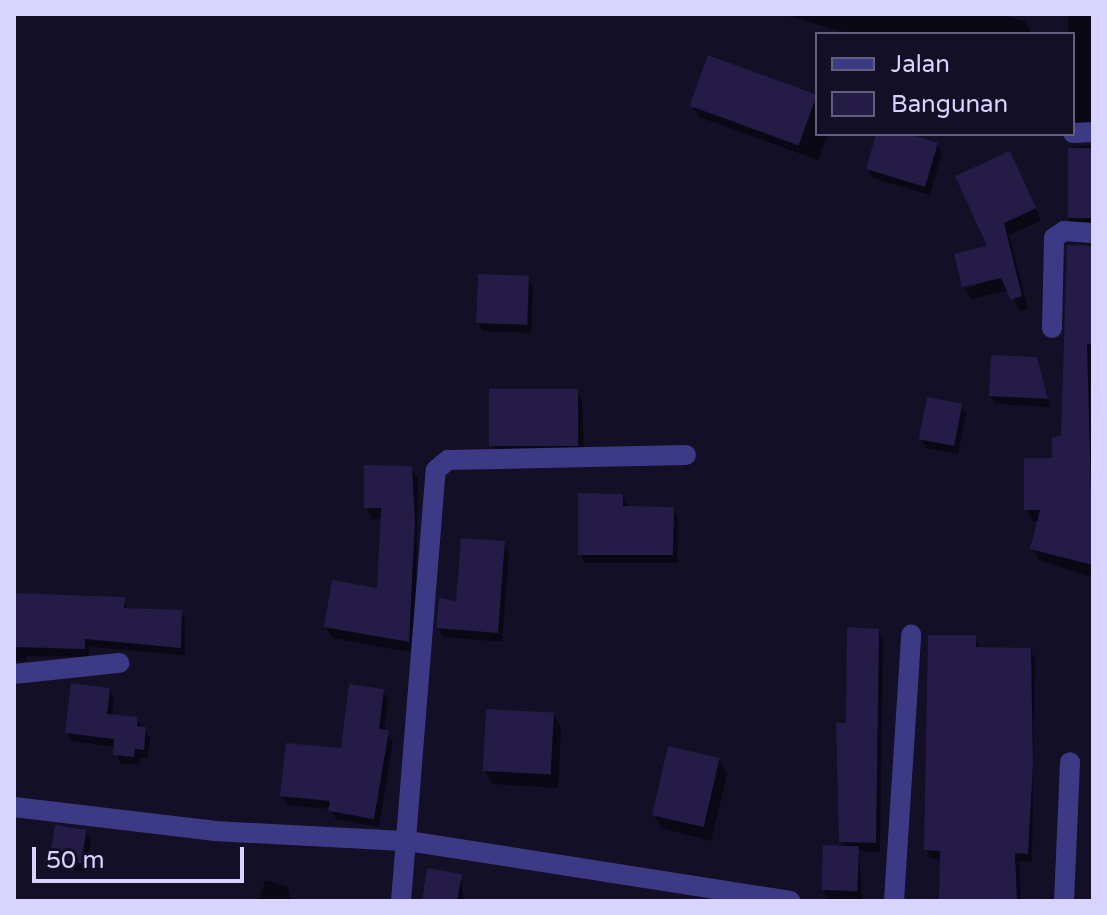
<!DOCTYPE html>
<html>
<head>
<meta charset="utf-8">
<style>
  body { margin:0 }
  #map { position:relative; width:1107px; height:915px; overflow:hidden; background:#130f26; font-family:"Varela Round",sans-serif }
  div>[style] { position:absolute }
  .shadow>* { inset:0; background:#0007 }
  .building>* { inset:0; background:#241b47; transform-origin:0 0 }
  .minor>* { height:20px; margin:-10px; padding:0 10px; transform-origin:10px; border-radius:10px; background:#3d3a85 }
  span { translate:-50% -50%; white-space:nowrap; text-align:center; line-height:1.15; -webkit-text-stroke:6px #130f26; paint-order:stroke }
  .frame { position:absolute; inset:0; border:16px solid #d9d4ff; pointer-events:none }
  .legend { position:absolute; left:815px; top:32px; width:260px; height:104px; box-sizing:border-box; background:#130f26; border:2px solid #625e7d; margin:0; padding:10px 14px; list-style:none; font-size:24px; color:#d9d4ff }
  .legend li { display:flex; align-items:center; gap:16px; height:40px }
  .legend b { width:40px; border:2px solid #625e7d }
  .scale { position:absolute; left:32px; top:847px; width:212px; height:36px; box-sizing:border-box; border:4px solid #d9d4ff; border-top:0; padding-left:10px; font-size:24px; line-height:28px; white-space:nowrap; color:#d9d4ff; -webkit-text-stroke:6px #130f26; paint-order:stroke }
</style>
</head>
<body>
<div id="map">
  <div class="shadow">
    <div style="clip-path:polygon(782px 14px,1000px 14px,1025px 21px,1032px 34px,850px 34px)"></div>
    <div style="clip-path:polygon(1068px 14px,1093px 14px,1093px 132px,1073px 130px)"></div>
    <div style="clip-path:polygon(709px 57px,817px 97px,817px 134px,828px 134px,818px 160px,699px 117px,692px 105px)"></div>
    <div style="clip-path:polygon(878px 134px,902px 134px,937px 144px,942px 153px,930px 195px,873px 178px,868px 169px)"></div>
    <div style="clip-path:polygon(1093px 146px,1093px 231px,1075px 229px,1068px 218px,1070px 147px)"></div>
    <div style="clip-path:polygon(1016px 166px,1041px 221px,1009px 235px,1028px 309px,1020px 311px,1009px 290px,971px 299px,965px 289px,1011px 274px,964px 287px,957px 256px,990px 248px)"></div>
    <div style="clip-path:polygon(1093px 247px,1092px 354px,1093px 578px,1039px 560px,1033px 548px,1039px 521px,1033px 521px,1026px 509px,1063px 438px)"></div>
    <div style="clip-path:polygon(528px 278px,533px 287px,531px 333px,483px 331px,478px 322px)"></div>
    <div style="clip-path:polygon(1036px 359px,1051px 407px,996px 404px,991px 395px)"></div>
    <div style="clip-path:polygon(577px 391px,582px 400px,584px 452px,499px 454px,493px 446px)"></div>
    <div style="clip-path:polygon(961px 405px,966px 414px,958px 454px,926px 448px,921px 439px)"></div>
    <div style="clip-path:polygon(411px 468px,418px 479px,415px 653px,333px 638px,326px 627px,379px 590px,382px 519px,372px 519px,366px 507px)"></div>
    <div style="clip-path:polygon(622px 496px,628px 508px,673px 509px,678px 518px,677px 563px,585px 563px,580px 554px)"></div>
    <div style="clip-path:polygon(504px 543px,509px 552px,502px 642px,443px 637px,438px 628px)"></div>
    <div style="clip-path:polygon(79px 595px,124px 599px,128px 611px,181px 612px,185px 621px,185px 655px,89px 647px,89px 657px,26px 656px,26px 661px,14px 661px,14px 597px)"></div>
    <div style="clip-path:polygon(878px 631px,883px 640px,880px 852px,859px 851px,862px 900px,828px 899px,823px 890px,844px 848px,848px 725px)"></div>
    <div style="clip-path:polygon(975px 637px,980px 649px,1030px 650px,1035px 659px,1032px 862px,1019px 861px,1021px 901px,941px 901px,942px 859px,932px 859px,926px 850px)"></div>
    <div style="clip-path:polygon(109px 690px,114px 699px,112px 717px,137px 719px,150px 738px,148px 758px,140px 757px,139px 765px,120px 763px,116px 747px,72px 741px,67px 732px)"></div>
    <div style="clip-path:polygon(383px 691px,388px 700px,384px 731px,393px 741px,379px 827px,336px 819px,330px 809px,288px 805px,282px 796px,343px 750px)"></div>
    <div style="clip-path:polygon(553px 714px,561px 728px,558px 788px,492px 784px,485px 770px)"></div>
    <div style="clip-path:polygon(719px 760px,727px 774px,711px 841px,662px 828px,654px 815px)"></div>
    <div style="clip-path:polygon(86px 832px,91px 841px,85px 872px,56px 867px,51px 858px)"></div>
    <div style="clip-path:polygon(460px 876px,464px 901px,424px 901px)"></div>
    <div style="clip-path:polygon(265px 880px,288px 887px,291px 901px,259px 901px)"></div>
  </div>
  <div class="building">
    <div style="left:708px;top:55px;width:116px;height:54px;rotate:20deg"></div>
    <div style="clip-path:polygon(876px 134px,909px 134px,938px 143px,925px 187px,866px 169px)"></div>
    <div style="left:1068px;top:148px;width:25px;height:70px"></div>
    <div style="clip-path:polygon(1010px 151px,1036px 208px,1004px 223px,1022px 296px,1011px 300px,1001px 278px,962px 287px,954px 254px,987px 246px,955px 176px)"></div>
    <div style="clip-path:polygon(1067px 245px,1093px 246px,1093px 344px,1087px 344px,1093px 565px,1030px 549px,1040px 510px,1024px 510px,1024px 458px,1052px 458px,1052px 437px,1061px 436px)"></div>
    <div style="left:478px;top:274px;width:51px;height:49px;rotate:2deg"></div>
    <div style="clip-path:polygon(991px 355px,1037px 357px,1048px 399px,989px 396px)"></div>
    <div style="left:489px;top:389px;width:89px;height:57px"></div>
    <div style="left:927px;top:397px;width:36px;height:43px;rotate:11deg"></div>
    <div style="clip-path:polygon(364px 465px,412px 466px,415px 520px,409px 642px,324px 627px,332px 580px,377px 588px,381px 508px,364px 508px)"></div>
    <div style="clip-path:polygon(578px 493px,623px 494px,623px 506px,674px 507px,673px 555px,578px 555px)"></div>
    <div style="clip-path:polygon(461px 538px,505px 541px,498px 633px,436px 628px,439px 598px,456px 601px)"></div>
    <div style="clip-path:polygon(14px 593px,125px 597px,124px 608px,182px 610px,181px 648px,85px 639px,85px 649px,14px 647px)"></div>
    <div style="clip-path:polygon(847px 627px,879px 629px,876px 843px,839px 842px,836px 723px,846px 723px)"></div>
    <div style="clip-path:polygon(928px 635px,976px 635px,976px 647px,1031px 648px,1033px 765px,1028px 854px,1015px 853px,1017px 901px,939px 901px,940px 851px,924px 850px)"></div>
    <div style="clip-path:polygon(71px 683px,110px 688px,107px 714px,138px 717px,137px 726px,146px 727px,144px 750px,135px 749px,134px 757px,113px 755px,114px 739px,65px 733px)"></div>
    <div style="clip-path:polygon(349px 684px,384px 689px,379px 729px,389px 730px,374px 819px,328px 811px,330px 801px,280px 796px,286px 743px,341px 748px)"></div>
    <div style="left:486px;top:709px;width:68px;height:62px;rotate:3deg"></div>
    <div style="left:668px;top:746px;width:53px;height:71px;rotate:13deg"></div>
    <div style="left:55px;top:825px;width:32px;height:34px;rotate:9deg"></div>
    <div style="left:823px;top:845px;width:36px;height:45px;rotate:2deg"></div>
    <div style="clip-path:polygon(427px 868px,462px 874px,457px 901px,422px 901px)"></div>
  </div>
  <div class="minor">
    <div style="left:1073px;top:133px;width:20px;rotate:-3deg"></div>
    <div style="left:1052px;top:328px;width:90px;rotate:-88.7deg"></div>
    <div style="left:1054px;top:238px;width:12px;rotate:-35deg"></div>
    <div style="left:1064px;top:231px;width:29px;rotate:4deg"></div>
    <div style="left:14px;top:674px;width:106px;rotate:-6deg"></div>
    <div style="left:14px;top:807px;width:201px;rotate:6.8deg"></div>
    <div style="left:214px;top:831px;width:194px;rotate:3deg"></div>
    <div style="left:408px;top:841px;width:387px;rotate:8.9deg"></div>
    <div style="left:401px;top:901px;width:432px;rotate:-85.4deg"></div>
    <div style="left:436px;top:470px;width:16px;rotate:-40deg"></div>
    <div style="left:448px;top:460px;width:238px;rotate:-1.2deg"></div>
    <div style="left:894px;top:901px;width:267px;rotate:-86.3deg"></div>
    <div style="left:1064px;top:901px;width:139px;rotate:-87.5deg"></div>
  </div>
  <div class="frame"></div>
  <ul class="legend">
  <li><b style="height:10px;background:#3d3a85"></b>Jalan</li>
  <li><b style="height:22px;background:#241b47"></b>Bangunan</li>
  </ul>
  <div class="scale">50 m</div>
</div>
</body>
</html>
